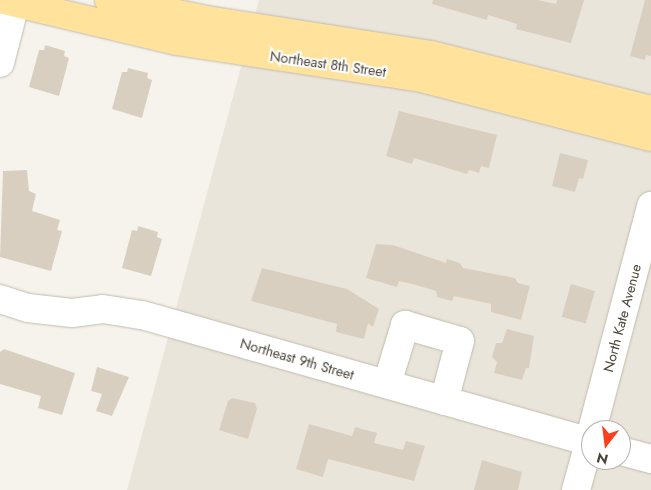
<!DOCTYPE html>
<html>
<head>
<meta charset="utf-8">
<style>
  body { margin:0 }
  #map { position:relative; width:651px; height:490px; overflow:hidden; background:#f6f3ec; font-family:Jost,sans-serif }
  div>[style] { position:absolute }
  .residential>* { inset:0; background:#eae5da }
  .building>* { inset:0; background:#d8cfc1; transform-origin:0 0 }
  .roads { filter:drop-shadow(0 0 1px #c2bbae) drop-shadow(0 0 1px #c2bbae) }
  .minor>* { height:28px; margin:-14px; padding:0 14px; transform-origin:14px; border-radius:14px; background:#fff }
  .major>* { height:28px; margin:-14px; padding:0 14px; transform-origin:14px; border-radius:14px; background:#ffe39c }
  span { translate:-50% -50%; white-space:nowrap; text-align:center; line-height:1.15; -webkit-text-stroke:4px #fff; paint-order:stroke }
  .street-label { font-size:14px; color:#4b4439 }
  .north { position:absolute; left:581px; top:420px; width:50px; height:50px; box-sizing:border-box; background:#fff; border:1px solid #b7b4b0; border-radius:50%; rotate:195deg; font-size:14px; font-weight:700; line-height:20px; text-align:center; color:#4b4439 }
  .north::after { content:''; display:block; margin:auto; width:18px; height:22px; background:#fc3f1d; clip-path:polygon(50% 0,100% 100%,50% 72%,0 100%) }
</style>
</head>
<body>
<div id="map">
  <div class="residential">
    <div style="clip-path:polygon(evenodd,259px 0,651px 0,651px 490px,127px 490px,259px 0,591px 430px,621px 430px,621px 460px,591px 460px,591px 430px)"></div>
  </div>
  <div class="building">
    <div style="clip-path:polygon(433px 0,538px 0,556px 4px,557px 0,584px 0,571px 43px,516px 29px,517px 24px,488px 15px,487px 20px,432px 4px)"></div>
    <div style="clip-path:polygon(645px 0,651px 0,651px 56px,646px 55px,645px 60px,630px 56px)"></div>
    <div style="clip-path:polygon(45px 45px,65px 51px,64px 56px,69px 58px,59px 96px,29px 87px,39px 50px,44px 50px)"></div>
    <div style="clip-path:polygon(128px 68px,148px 73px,147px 78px,152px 80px,142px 118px,112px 109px,122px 72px,127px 72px)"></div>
    <div style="clip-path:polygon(399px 111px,497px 135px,489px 168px,481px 166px,479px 173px,469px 170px,467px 174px,414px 158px,412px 164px,386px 156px)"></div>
    <div style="clip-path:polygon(560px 153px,588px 160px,583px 179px,579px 178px,575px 192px,552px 186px)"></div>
    <div style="clip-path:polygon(27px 170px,29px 191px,36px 194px,32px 211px,60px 220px,57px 230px,62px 231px,51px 271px,0 257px,3px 171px)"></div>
    <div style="clip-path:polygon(138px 226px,158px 232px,157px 237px,162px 239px,151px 276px,122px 268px,132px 230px,137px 231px)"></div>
    <div style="clip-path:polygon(376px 244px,393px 245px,446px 263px,447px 259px,460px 263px,463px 268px,515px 278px,518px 283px,530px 286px,521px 320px,491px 312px,491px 304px,454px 296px,452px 301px,437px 297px,436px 291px,416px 285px,399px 281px,397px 287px,366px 278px)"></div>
    <div style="clip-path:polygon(262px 268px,347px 289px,379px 309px,373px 327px,368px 323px,364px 339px,336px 332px,337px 324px,251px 301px)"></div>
    <div style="left:571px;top:284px;width:25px;height:34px;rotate:16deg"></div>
    <div style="clip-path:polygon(507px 329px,534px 336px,529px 368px,526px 368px,522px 380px,494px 373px,497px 362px,492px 357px,496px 343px,502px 343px)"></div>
    <div style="clip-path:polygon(4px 349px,75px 373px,62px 415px,38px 408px,41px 396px,0 384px,0 352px)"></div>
    <div style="clip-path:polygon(97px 367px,129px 377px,112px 416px,96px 411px,102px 394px,91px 391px)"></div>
    <div style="clip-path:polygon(232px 398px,255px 403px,257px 409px,248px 439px,219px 430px,228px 401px)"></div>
    <div style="clip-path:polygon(309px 424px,352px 436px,355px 427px,377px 433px,374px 443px,403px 450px,406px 441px,425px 446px,414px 481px,328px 459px,323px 477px,296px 469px)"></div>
    <div style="clip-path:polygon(482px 460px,522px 472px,518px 490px,474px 490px)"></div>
  </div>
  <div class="roads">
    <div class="minor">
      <div style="left:0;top:63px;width:65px;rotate:-75.7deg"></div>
      <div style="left:0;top:299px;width:29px;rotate:18deg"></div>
      <div style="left:28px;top:308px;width:44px;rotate:6.5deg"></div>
      <div style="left:72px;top:313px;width:31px;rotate:-7deg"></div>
      <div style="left:103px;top:309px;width:39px;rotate:9deg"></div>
      <div style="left:142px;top:315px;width:467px;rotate:15.8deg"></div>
      <div style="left:387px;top:384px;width:62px;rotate:-73deg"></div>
      <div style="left:405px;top:325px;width:57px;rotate:16.2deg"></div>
      <div style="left:460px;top:341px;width:62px;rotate:104.9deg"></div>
      <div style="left:592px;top:430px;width:232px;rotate:-75.2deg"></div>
      <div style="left:621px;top:451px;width:31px;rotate:15deg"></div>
      <div style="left:576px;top:490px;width:56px;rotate:-74.5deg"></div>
    </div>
    <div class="major">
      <div style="left:3px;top:0;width:179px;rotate:13.3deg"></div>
      <div style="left:177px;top:41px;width:247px;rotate:8.6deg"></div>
      <div style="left:421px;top:78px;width:237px;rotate:14.4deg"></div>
      <div style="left:109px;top:0;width:100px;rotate:11.5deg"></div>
      <div style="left:207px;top:20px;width:227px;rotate:8.9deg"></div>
      <div style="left:431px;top:55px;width:227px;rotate:14deg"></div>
    </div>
  </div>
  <div class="street-label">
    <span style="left:328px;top:64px;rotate:8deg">Northeast 8th Street</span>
    <span style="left:622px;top:318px;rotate:-75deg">North Kate Avenue</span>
    <span style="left:297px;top:359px;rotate:16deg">Northeast 9th Street</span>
  </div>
  <div class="north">N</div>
</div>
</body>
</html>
